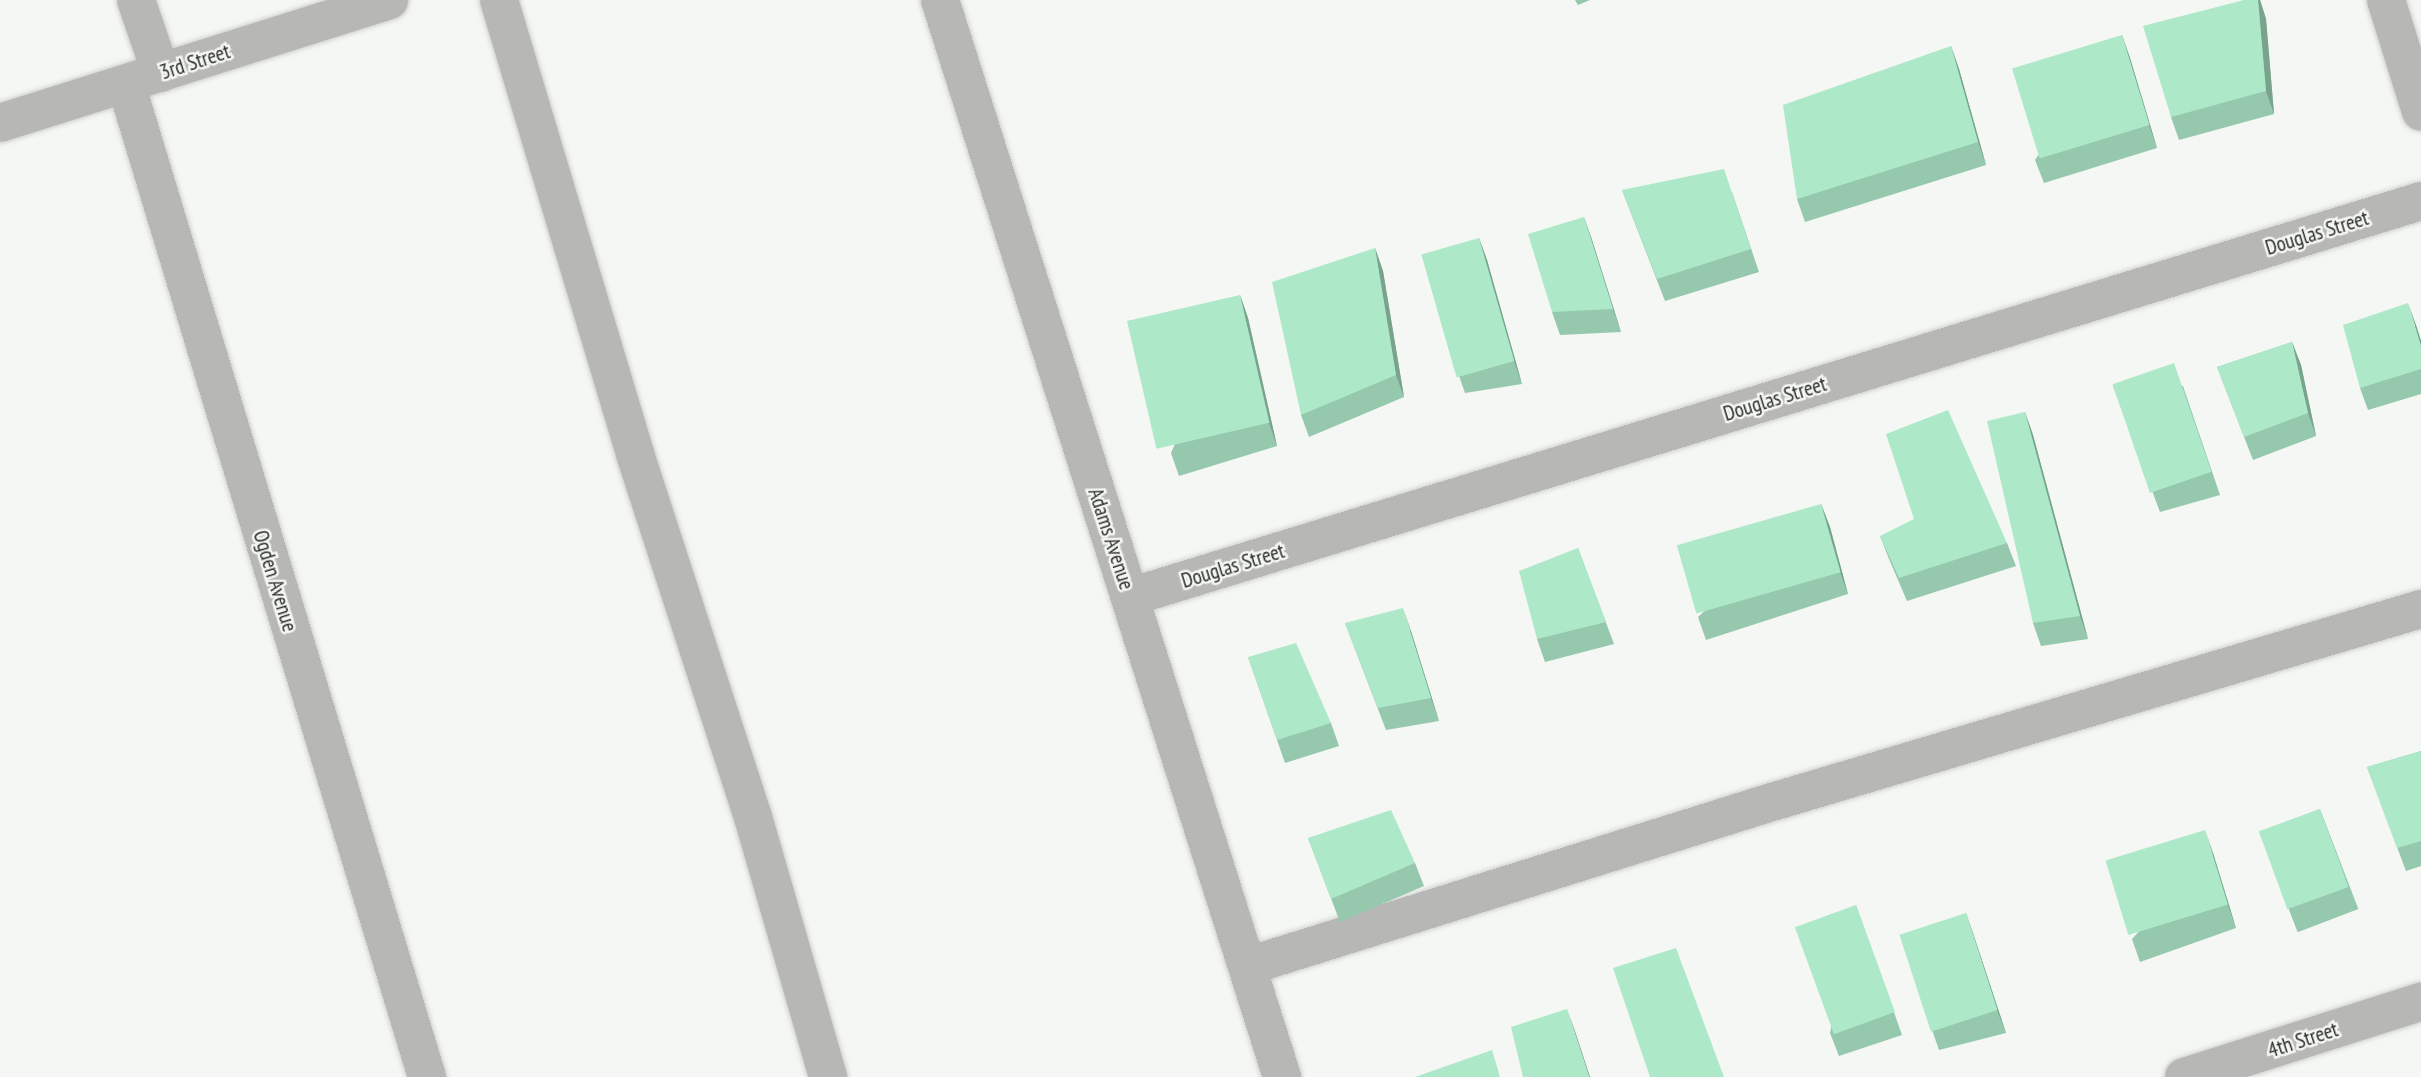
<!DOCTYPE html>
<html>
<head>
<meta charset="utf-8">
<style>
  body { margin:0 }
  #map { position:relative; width:2421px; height:1077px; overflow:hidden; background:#f4f7f3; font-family:"PT Sans Narrow",sans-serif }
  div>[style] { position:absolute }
  .roads { filter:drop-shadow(0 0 2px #d0d2cf) drop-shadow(0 0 2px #d0d2cf) }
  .minor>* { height:38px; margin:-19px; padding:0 19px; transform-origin:19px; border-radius:19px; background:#b7b7b6 }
  .wall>* { inset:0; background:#95c8ac; transform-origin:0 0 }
  .shaded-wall>* { inset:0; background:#79a38c }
  .building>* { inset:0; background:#ade9c8; transform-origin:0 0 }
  span { translate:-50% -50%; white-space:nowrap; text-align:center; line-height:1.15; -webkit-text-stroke:5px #f4f7f3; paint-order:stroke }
  .street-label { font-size:21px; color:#2b2c2b }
</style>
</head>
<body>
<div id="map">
  <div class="roads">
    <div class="minor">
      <div style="left:136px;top:0;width:77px;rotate:71.1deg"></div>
      <div style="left:499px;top:0;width:474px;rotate:73.3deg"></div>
      <div style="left:635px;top:454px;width:382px;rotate:72deg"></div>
      <div style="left:753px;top:817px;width:271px;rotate:73.9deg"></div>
      <div style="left:940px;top:0;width:1130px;rotate:72.38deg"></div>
      <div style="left:2386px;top:0;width:117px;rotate:72.6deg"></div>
      <div style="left:126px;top:84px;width:1038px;rotate:73.14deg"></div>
      <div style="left:0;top:123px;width:408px;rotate:-17.5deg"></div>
      <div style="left:1130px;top:597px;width:1350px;rotate:-17.05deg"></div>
      <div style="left:1248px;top:966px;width:549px;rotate:-17.38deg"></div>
      <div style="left:1772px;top:802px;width:677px;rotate:-16.56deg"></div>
      <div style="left:2184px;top:1077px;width:249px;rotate:-17.6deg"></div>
    </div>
  </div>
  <div class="wall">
    <div style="clip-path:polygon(1575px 0,1590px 0,1578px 5px)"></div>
    <div style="clip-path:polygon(2244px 0,2260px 0,2266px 19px,2274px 114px,2179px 140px,2171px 117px)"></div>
    <div style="clip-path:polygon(2122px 35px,2130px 58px,2157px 148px,2044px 183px,2035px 160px)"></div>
    <div style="clip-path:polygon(1951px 46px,1959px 69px,1986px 165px,1805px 222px,1797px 199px)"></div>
    <div style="clip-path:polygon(1622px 190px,1732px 192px,1759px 272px,1665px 301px)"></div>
    <div style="clip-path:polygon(1584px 217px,1592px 240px,1621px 332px,1560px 335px,1552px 312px)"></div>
    <div style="clip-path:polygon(1479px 238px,1487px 260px,1522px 384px,1465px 393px,1457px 370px)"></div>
    <div style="clip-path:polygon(1375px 248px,1383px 271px,1404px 397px,1309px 437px,1301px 415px)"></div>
    <div style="clip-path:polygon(1240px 295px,1248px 318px,1277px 446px,1179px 476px,1171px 453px)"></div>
    <div style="clip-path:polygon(2416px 325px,2421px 341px,2421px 394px,2368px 410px,2360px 388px)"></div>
    <div style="clip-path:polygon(2292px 342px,2301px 365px,2316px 436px,2253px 460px,2217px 367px)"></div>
    <div style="clip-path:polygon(2113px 386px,2183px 386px,2220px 495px,2160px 512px)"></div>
    <div style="clip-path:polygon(2025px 412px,2033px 435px,2088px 639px,2041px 646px,2033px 623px)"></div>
    <div style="clip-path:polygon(1821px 504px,1830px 527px,1848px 594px,1706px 640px,1698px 617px)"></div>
    <div style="clip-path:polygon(1880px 536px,2007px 543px,2016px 566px,1907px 601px,1889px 559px)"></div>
    <div style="clip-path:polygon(1578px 548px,1614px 644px,1545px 662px,1537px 639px)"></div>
    <div style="clip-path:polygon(1345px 623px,1411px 631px,1439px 721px,1386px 730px)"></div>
    <div style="clip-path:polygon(1248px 657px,1331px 723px,1339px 746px,1285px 763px)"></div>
    <div style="clip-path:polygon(2421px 751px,2421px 866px,2406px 871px,2367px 767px)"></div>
    <div style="left:2320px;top:809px;width:107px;height:65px;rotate:69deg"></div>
    <div style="clip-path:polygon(1308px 838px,1415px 863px,1424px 886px,1340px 922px)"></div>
    <div style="clip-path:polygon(2213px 853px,2236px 928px,2140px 962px,2132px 939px)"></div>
    <div style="clip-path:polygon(1856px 905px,1902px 1035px,1839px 1056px,1830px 1033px)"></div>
    <div style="clip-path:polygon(1966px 913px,2006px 1033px,1939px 1050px,1931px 1027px)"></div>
  </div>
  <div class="shaded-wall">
    <div style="clip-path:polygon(2258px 0,2260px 0,2266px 19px,2274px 114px,2266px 91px)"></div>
    <div style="clip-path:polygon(2122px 35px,2130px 58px,2157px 148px,2149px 125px)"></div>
    <div style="clip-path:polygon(1951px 46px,1959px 69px,1986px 165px,1978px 142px)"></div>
    <div style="clip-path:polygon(1584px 217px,1592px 240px,1621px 332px,1613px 309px)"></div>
    <div style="clip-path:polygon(1479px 238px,1487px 260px,1522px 384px,1514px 361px)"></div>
    <div style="clip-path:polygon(1375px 248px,1383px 271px,1404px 397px,1396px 375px)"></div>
    <div style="clip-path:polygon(1240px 295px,1248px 318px,1277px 446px,1269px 423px)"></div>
    <div style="clip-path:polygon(2408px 303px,2416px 325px,2421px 341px,2421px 346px)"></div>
    <div style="clip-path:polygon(2292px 342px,2301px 365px,2316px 436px,2308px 413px)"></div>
    <div style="clip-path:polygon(2025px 412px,2033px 435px,2088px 639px,2080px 616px)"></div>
    <div style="clip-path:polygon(1821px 504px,1830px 527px,1848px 594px,1840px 572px)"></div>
    <div style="clip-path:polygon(1403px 608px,1411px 631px,1439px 721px,1431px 698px)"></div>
    <div style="clip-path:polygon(2205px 830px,2213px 853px,2236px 928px,2228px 905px)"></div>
    <div style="clip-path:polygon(1966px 913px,1974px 936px,2006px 1033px,1997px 1010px)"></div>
    <div style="clip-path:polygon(1567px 1009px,1575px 1031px,1590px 1077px,1589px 1077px)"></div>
  </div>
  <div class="building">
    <div style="clip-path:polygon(2244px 0,2258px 0,2266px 91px,2171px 117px,2143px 26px)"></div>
    <div style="left:2122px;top:35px;width:94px;height:115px;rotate:73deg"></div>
    <div style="clip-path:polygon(1951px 46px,1978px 142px,1797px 199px,1783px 105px)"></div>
    <div style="clip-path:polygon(1724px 169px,1751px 249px,1657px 279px,1622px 190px)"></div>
    <div style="clip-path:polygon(1584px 217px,1613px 309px,1552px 312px,1528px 234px)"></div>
    <div style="left:1479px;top:238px;width:128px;height:60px;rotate:74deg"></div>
    <div style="clip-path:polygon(1375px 248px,1396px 375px,1301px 415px,1272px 282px)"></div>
    <div style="left:1240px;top:295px;width:131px;height:116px;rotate:77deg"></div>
    <div style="clip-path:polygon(2408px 303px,2421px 346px,2421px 369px,2360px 388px,2343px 325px)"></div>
    <div style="clip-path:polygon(2292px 342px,2308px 413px,2244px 437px,2217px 367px)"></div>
    <div style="left:2174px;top:363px;width:115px;height:65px;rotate:71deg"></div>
    <div style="clip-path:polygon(1948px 410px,2007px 543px,1899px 578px,1880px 536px,1914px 519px,1886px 434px)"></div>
    <div style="clip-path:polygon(2025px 412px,2080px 616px,2033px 623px,1987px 421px)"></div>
    <div style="left:1821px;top:504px;width:71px;height:150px;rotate:74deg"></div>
    <div style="clip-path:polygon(1578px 548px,1606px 622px,1537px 639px,1519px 571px)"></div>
    <div style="clip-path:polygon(1403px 608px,1431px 698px,1378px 708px,1345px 623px)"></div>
    <div style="clip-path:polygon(1296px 643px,1331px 723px,1277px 740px,1248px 657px)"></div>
    <div style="clip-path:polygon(2421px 751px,2421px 841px,2397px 848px,2367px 767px)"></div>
    <div style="left:2320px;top:809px;width:83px;height:65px;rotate:70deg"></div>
    <div style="clip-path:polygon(1391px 810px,1415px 863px,1331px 899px,1308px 838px)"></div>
    <div style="left:2205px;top:830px;width:78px;height:104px;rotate:73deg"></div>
    <div style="left:1856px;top:905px;width:114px;height:65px;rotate:70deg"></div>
    <div style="left:1966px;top:913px;width:102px;height:70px;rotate:72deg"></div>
    <div style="clip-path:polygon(1676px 948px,1724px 1077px,1650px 1077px,1613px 968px)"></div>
    <div style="clip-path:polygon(1567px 1009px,1589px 1077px,1523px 1077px,1511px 1027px)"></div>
    <div style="clip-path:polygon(1492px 1050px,1500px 1077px,1415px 1077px)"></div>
  </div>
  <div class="street-label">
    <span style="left:195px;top:62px;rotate:-18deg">3rd Street</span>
    <span style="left:2317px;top:233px;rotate:-17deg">Douglas Street</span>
    <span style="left:1775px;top:399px;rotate:-17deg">Douglas Street</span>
    <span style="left:1111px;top:539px;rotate:72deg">Adams Avenue</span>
    <span style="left:1233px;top:566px;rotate:-17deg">Douglas Street</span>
    <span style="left:275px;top:581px;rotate:73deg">Ogden Avenue</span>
    <span style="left:2303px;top:1040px;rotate:-18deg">4th Street</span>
  </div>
</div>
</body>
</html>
